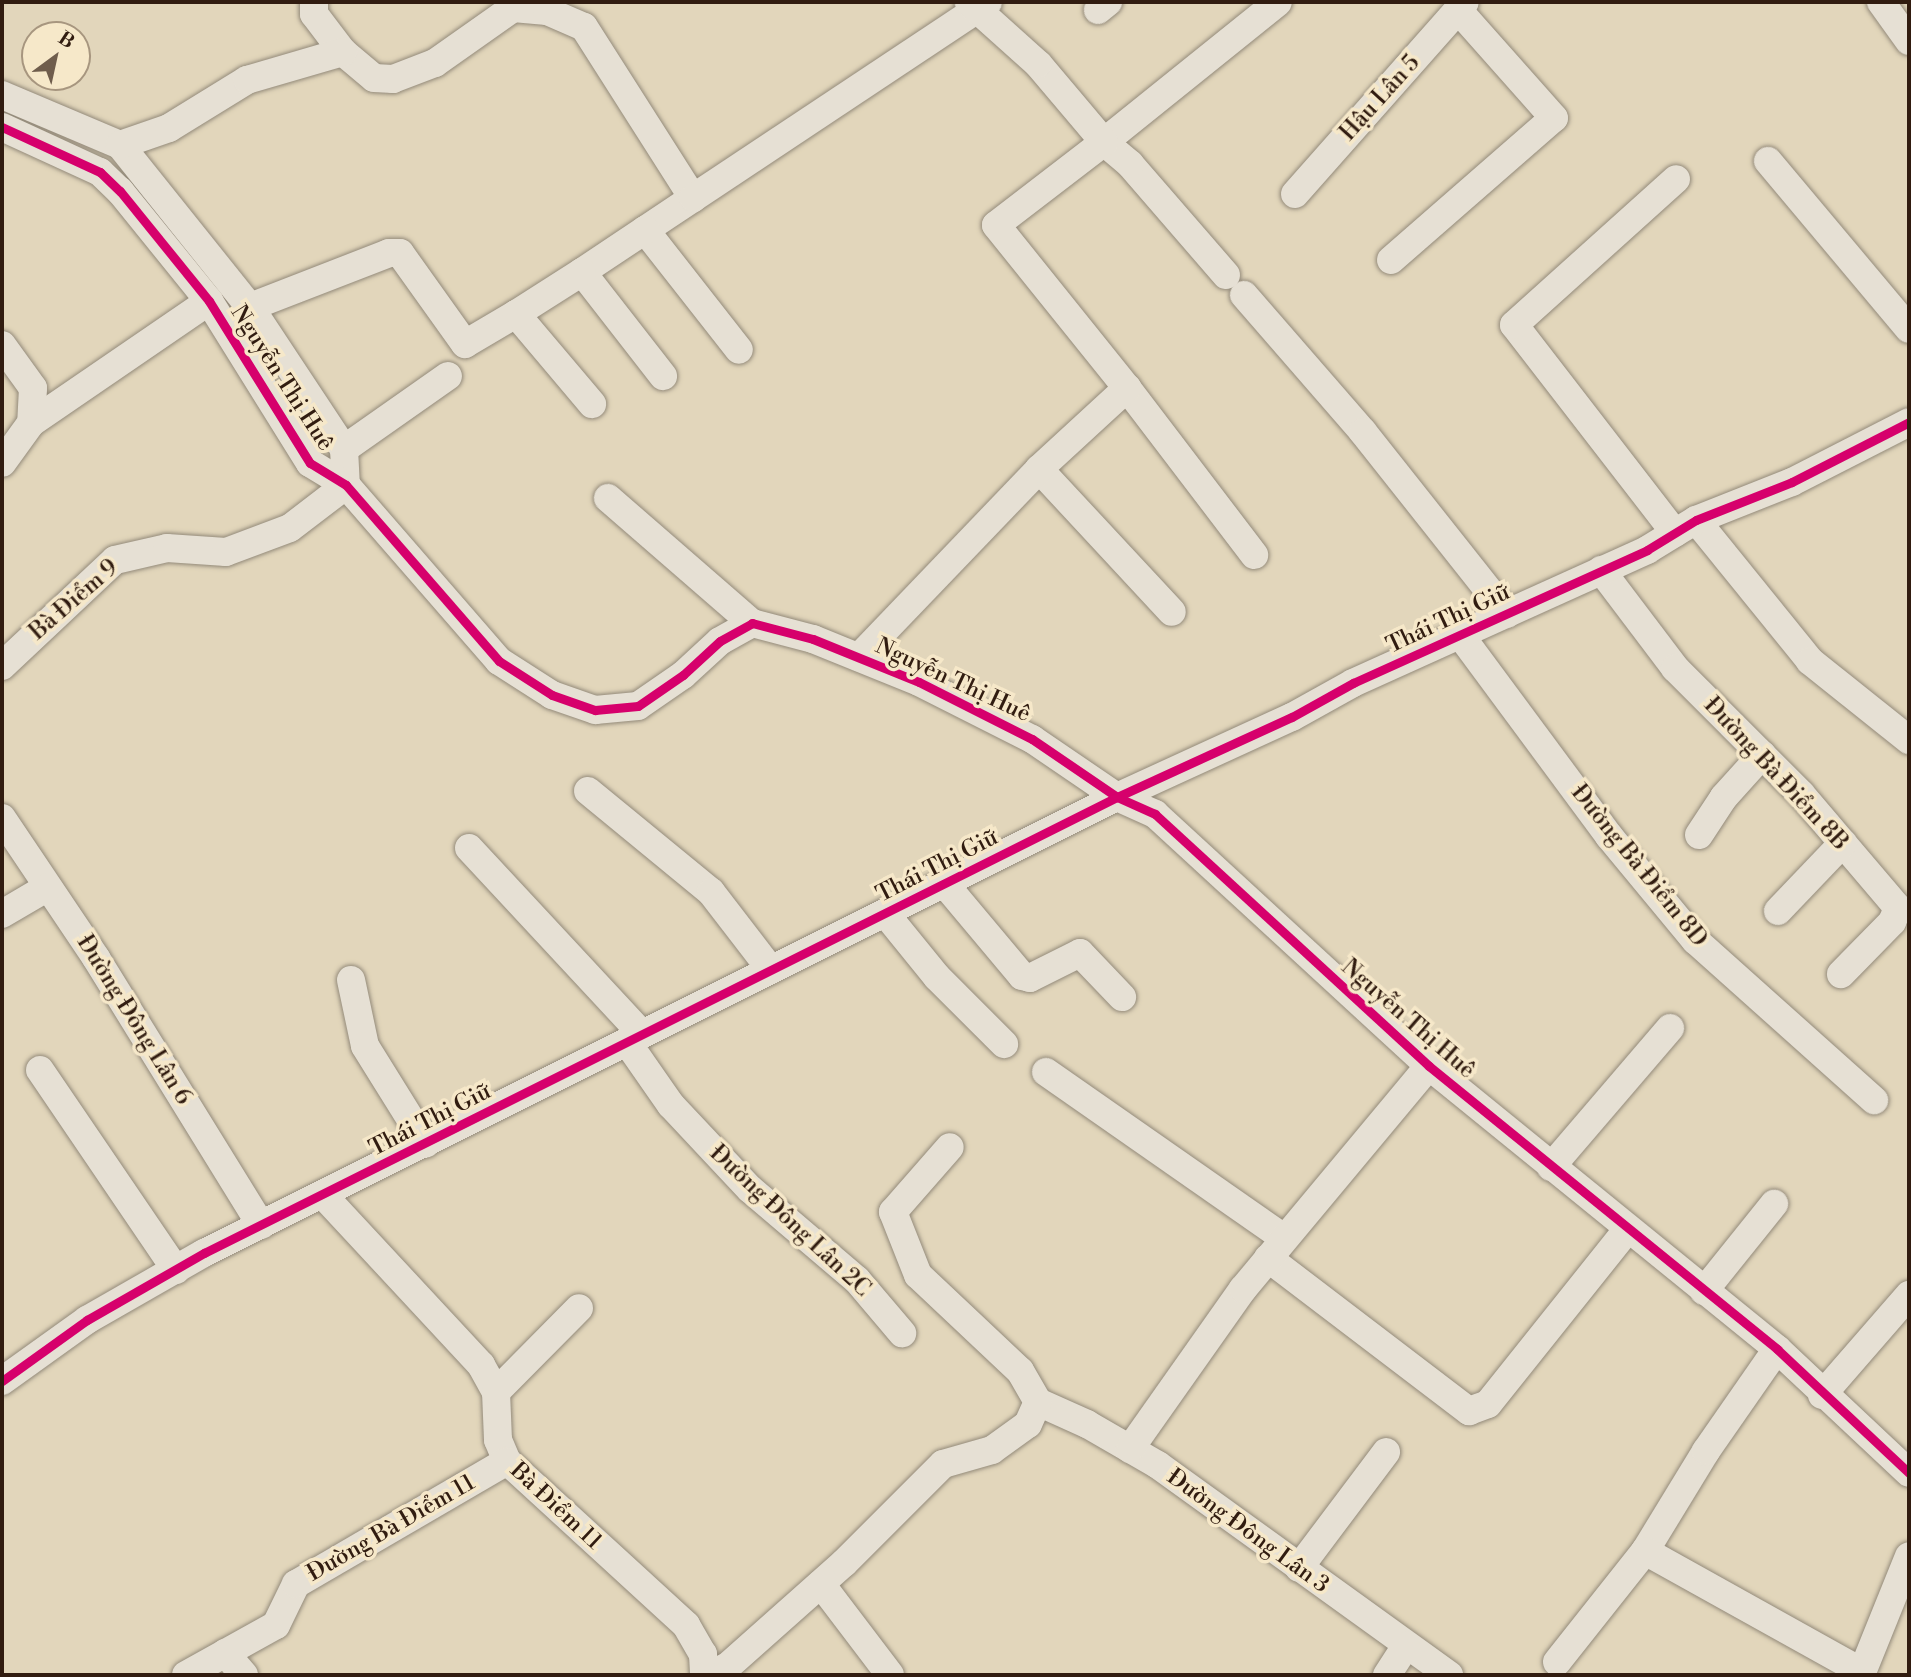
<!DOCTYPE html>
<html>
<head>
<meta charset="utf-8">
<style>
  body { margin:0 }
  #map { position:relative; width:1911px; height:1677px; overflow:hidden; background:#e2d6bb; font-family:"Libre Bodoni",serif }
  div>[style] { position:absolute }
  .roads { filter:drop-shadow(0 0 2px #938a7a) drop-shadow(0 0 2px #938a7a) }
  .minor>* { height:28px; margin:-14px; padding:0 14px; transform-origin:14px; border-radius:14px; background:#e6e0d4 }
  .cycleway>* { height:9px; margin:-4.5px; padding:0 4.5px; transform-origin:4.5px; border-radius:4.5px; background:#d6006c }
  span { translate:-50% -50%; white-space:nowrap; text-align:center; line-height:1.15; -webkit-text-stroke:7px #f6e8c9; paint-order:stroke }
  .street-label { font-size:23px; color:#311c10 }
  .frame { position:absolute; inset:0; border:4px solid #311c10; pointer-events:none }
  .north { position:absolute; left:21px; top:21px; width:70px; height:70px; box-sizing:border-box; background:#f6e8c9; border:2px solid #a7967f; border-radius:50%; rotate:33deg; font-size:19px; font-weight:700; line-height:28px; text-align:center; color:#311c10 }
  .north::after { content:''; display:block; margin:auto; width:24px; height:32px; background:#6f5d4c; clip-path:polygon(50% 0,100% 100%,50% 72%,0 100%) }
</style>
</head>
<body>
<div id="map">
  <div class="roads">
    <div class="minor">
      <div style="left:314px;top:2px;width:12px;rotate:90deg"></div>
      <div style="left:314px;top:14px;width:48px;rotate:52.7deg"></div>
      <div style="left:343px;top:52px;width:40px;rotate:40deg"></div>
      <div style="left:374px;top:78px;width:19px;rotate:3deg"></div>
      <div style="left:393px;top:79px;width:45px;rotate:-20.9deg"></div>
      <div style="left:435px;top:63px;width:95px;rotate:-35.2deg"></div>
      <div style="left:513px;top:8px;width:34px;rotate:5deg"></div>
      <div style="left:547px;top:11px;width:40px;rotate:23.4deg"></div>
      <div style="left:584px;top:27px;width:203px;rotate:57.5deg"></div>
      <div style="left:693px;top:198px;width:58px;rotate:146.3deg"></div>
      <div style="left:645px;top:230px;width:152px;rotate:51.9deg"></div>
      <div style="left:1881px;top:2px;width:48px;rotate:54.3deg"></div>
      <div style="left:1098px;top:10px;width:13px;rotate:-39deg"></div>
      <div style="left:2px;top:95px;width:128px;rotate:23deg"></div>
      <div style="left:120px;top:145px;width:208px;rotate:51.3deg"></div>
      <div style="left:250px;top:307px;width:170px;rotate:56.5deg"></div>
      <div style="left:344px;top:449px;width:36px;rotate:87deg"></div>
      <div style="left:2px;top:127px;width:108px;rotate:24.7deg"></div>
      <div style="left:100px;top:172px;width:28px;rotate:44deg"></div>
      <div style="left:120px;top:191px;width:141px;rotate:51deg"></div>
      <div style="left:209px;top:301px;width:191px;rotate:58.1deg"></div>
      <div style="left:310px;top:463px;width:42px;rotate:31.4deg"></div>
      <div style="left:346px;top:485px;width:233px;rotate:49deg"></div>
      <div style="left:499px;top:661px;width:63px;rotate:32.7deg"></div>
      <div style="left:552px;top:695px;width:46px;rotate:19.2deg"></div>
      <div style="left:595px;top:710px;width:43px;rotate:-5.3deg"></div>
      <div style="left:638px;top:706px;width:55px;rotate:-34.6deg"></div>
      <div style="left:683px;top:675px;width:50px;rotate:-42.6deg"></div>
      <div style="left:720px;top:641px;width:37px;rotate:-29deg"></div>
      <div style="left:752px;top:623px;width:63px;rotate:14.7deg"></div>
      <div style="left:813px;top:639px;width:114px;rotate:22.1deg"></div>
      <div style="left:919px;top:682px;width:127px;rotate:26.8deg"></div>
      <div style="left:1032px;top:739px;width:103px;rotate:34.3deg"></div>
      <div style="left:1117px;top:797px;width:42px;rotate:24.1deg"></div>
      <div style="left:1155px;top:814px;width:372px;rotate:42.6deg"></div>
      <div style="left:1429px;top:1066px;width:449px;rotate:39.1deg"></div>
      <div style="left:1777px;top:1349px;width:181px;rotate:43.2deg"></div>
      <div style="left:120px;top:145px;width:52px;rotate:-19.1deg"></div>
      <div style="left:169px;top:128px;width:92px;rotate:-31.6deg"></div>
      <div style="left:247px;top:80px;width:100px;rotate:-16.3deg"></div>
      <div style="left:1768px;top:161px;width:219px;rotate:50deg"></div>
      <div style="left:1295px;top:194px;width:256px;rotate:-48.5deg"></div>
      <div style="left:693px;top:198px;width:354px;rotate:-33.6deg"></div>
      <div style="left:645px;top:230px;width:76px;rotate:146.3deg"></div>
      <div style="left:582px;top:272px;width:132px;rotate:52.1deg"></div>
      <div style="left:1391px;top:260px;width:216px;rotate:-41.1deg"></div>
      <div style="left:1554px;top:118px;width:144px;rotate:-131.6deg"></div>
      <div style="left:1226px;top:275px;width:147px;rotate:-130.9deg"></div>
      <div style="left:1130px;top:164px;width:34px;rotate:-140deg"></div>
      <div style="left:1104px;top:142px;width:223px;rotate:-38.8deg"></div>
      <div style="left:1244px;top:295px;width:181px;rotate:49deg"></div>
      <div style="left:1363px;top:432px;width:232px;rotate:51.6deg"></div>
      <div style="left:250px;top:307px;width:149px;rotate:-21.2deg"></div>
      <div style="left:389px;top:253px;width:11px"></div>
      <div style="left:400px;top:253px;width:112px;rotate:54.5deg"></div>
      <div style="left:465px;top:344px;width:59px;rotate:-30.5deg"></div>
      <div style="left:516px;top:314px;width:118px;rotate:49.8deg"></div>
      <div style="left:516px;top:314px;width:78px;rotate:-32.5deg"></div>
      <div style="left:2px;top:345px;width:53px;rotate:54.2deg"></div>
      <div style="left:33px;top:388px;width:35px;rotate:93deg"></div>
      <div style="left:31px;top:423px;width:49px;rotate:125.9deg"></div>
      <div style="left:1127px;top:388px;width:210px;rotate:52.7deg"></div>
      <div style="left:31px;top:423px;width:216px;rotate:-34.4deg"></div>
      <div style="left:344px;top:449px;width:127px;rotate:-35.1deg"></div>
      <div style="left:1039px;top:469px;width:195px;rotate:47.1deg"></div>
      <div style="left:608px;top:498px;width:191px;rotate:41deg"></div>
      <div style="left:1696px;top:520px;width:181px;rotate:51deg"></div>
      <div style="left:1810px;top:661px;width:127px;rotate:38.6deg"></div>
      <div style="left:1675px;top:533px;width:263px;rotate:-127.7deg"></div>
      <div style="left:1514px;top:325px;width:218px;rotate:-42deg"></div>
      <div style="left:1601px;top:570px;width:123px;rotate:52.9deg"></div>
      <div style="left:1675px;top:668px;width:178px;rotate:45deg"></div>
      <div style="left:1801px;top:794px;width:150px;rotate:49.6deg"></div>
      <div style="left:1898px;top:908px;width:15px;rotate:113deg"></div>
      <div style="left:1892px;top:922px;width:73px;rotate:134.4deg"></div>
      <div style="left:1461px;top:636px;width:249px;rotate:53.5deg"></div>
      <div style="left:1609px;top:836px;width:136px;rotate:50.4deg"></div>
      <div style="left:1696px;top:941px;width:239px;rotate:41.8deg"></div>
      <div style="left:859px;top:657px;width:260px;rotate:-46.2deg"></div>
      <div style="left:1039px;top:469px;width:120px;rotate:-42.6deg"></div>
      <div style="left:1127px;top:388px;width:209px;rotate:-128.8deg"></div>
      <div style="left:996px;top:225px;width:136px;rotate:-37.5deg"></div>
      <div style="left:1104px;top:142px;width:102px;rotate:-130.2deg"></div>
      <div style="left:1038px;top:64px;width:93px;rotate:-138.1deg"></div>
      <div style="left:2px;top:666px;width:155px;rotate:-43.2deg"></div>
      <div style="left:115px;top:560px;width:53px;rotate:-13deg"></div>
      <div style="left:167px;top:548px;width:59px;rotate:3.9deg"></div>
      <div style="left:226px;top:552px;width:68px;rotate:-20.6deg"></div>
      <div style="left:290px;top:528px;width:71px;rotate:-37.5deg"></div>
      <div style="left:588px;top:791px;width:159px;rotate:39.4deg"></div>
      <div style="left:711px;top:892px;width:98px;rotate:52.4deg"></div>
      <div style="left:2px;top:818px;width:169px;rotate:56.1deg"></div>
      <div style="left:96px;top:958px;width:314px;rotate:58.3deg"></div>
      <div style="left:1699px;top:835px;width:45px;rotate:-56.7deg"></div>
      <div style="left:1724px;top:797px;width:57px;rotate:-47.9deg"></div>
      <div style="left:469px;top:848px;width:254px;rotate:47.1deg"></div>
      <div style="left:944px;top:883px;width:121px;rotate:50deg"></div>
      <div style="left:1022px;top:976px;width:8px;rotate:14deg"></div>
      <div style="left:1030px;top:978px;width:56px;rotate:-26.6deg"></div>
      <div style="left:1080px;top:953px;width:61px;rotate:46.3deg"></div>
      <div style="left:1778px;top:911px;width:94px;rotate:-46.3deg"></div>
      <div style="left:885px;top:913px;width:82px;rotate:50.9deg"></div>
      <div style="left:937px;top:977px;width:95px;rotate:45deg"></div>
      <div style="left:2px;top:914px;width:53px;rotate:-30.4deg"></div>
      <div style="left:351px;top:980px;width:67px;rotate:78deg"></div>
      <div style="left:365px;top:1046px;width:115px;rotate:58.1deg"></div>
      <div style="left:627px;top:1042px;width:77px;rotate:55.1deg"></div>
      <div style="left:671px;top:1105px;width:115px;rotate:46.8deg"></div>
      <div style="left:750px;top:1189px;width:140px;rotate:40.4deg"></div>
      <div style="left:857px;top:1280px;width:70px;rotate:49.7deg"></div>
      <div style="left:40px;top:1070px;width:242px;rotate:55.8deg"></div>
      <div style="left:1046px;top:1072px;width:290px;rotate:34.9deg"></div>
      <div style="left:1551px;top:1167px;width:183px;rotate:-49.4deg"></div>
      <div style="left:324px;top:1196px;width:231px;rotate:47.1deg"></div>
      <div style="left:481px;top:1365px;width:31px;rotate:61deg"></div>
      <div style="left:496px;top:1392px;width:48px;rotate:87.6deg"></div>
      <div style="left:498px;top:1440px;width:23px;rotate:67deg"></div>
      <div style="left:507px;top:1461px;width:243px;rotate:42.5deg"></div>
      <div style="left:686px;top:1625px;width:34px;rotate:60deg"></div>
      <div style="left:703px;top:1654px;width:21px;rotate:87deg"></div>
      <div style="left:1268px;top:1258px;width:253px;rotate:37.3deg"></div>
      <div style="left:1469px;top:1411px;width:20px;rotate:-20deg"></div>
      <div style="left:1488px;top:1404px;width:223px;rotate:-51.4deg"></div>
      <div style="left:1704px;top:1291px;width:112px;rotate:-51.2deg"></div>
      <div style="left:2px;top:1381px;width:105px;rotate:-35.7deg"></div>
      <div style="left:87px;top:1320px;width:135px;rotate:-29.8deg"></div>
      <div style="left:204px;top:1253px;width:1021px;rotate:-26.54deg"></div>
      <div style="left:1117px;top:797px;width:192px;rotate:-24.6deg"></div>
      <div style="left:1292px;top:717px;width:70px;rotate:-29.1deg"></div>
      <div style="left:1353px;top:683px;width:323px;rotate:-24.3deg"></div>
      <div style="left:1647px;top:550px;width:57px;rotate:-31.5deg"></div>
      <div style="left:1696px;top:520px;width:103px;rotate:-21.6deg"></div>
      <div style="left:1792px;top:482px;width:131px;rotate:-27.1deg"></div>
      <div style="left:496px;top:1392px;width:118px;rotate:-45.3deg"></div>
      <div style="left:1822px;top:1395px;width:133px;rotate:-49deg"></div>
      <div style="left:1038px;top:1402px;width:54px;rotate:24.2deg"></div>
      <div style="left:1087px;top:1424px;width:82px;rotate:30deg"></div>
      <div style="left:1158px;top:1465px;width:359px;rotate:35.8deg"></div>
      <div style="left:1130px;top:1449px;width:196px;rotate:-54.8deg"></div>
      <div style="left:1243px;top:1289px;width:290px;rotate:-50.2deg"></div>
      <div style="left:1645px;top:1551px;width:117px;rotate:-58.6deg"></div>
      <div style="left:1706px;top:1451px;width:124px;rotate:-55.2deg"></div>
      <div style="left:1299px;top:1568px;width:145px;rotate:-53.1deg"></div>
      <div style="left:821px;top:1584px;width:114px;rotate:52.8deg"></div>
      <div style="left:225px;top:1653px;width:29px;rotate:49deg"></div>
      <div style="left:1557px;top:1662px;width:142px;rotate:-51.6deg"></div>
      <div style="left:1645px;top:1551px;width:248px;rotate:29.1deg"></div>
      <div style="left:186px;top:1675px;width:103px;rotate:-29.1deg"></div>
      <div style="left:276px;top:1625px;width:46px;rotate:-64deg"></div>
      <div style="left:296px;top:1584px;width:244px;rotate:-30.2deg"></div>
      <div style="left:709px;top:1675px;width:21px;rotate:-25deg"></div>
      <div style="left:728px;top:1666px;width:155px;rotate:-41.6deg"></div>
      <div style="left:844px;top:1563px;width:140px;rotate:-45deg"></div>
      <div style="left:943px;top:1464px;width:51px;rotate:-15.9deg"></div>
      <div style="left:992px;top:1450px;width:44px;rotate:-35.8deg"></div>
      <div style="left:1028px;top:1424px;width:24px;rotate:-66deg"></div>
      <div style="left:1038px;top:1402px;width:36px;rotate:-120deg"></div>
      <div style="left:1020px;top:1371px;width:140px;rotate:-136.7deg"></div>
      <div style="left:918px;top:1275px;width:68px;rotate:-111.6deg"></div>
      <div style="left:893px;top:1212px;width:86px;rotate:-48.8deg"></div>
      <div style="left:1387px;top:1675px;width:35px;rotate:-57deg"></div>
      <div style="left:1861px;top:1675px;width:128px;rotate:-68deg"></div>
    </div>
  </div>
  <div class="cycleway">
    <div style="left:2px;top:127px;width:108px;rotate:24.7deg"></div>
    <div style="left:100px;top:172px;width:28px;rotate:44deg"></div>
    <div style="left:120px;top:191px;width:141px;rotate:51deg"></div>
    <div style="left:209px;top:301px;width:191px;rotate:58.1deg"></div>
    <div style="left:310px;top:463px;width:42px;rotate:31.4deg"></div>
    <div style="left:346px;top:485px;width:233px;rotate:49deg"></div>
    <div style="left:499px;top:661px;width:63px;rotate:32.7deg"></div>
    <div style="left:552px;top:695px;width:46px;rotate:19.2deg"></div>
    <div style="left:595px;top:710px;width:43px;rotate:-5.3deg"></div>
    <div style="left:638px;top:706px;width:55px;rotate:-34.6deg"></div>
    <div style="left:683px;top:675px;width:50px;rotate:-42.6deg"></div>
    <div style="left:720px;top:641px;width:37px;rotate:-29deg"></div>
    <div style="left:752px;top:623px;width:63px;rotate:14.7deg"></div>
    <div style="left:813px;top:639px;width:114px;rotate:22.1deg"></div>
    <div style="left:919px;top:682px;width:127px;rotate:26.8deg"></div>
    <div style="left:1032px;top:739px;width:103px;rotate:34.3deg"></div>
    <div style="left:1117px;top:797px;width:42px;rotate:24.1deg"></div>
    <div style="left:1155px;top:814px;width:372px;rotate:42.6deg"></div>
    <div style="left:1429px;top:1066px;width:449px;rotate:39.1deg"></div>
    <div style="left:1777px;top:1349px;width:181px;rotate:43.2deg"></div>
    <div style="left:2px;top:1381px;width:105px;rotate:-35.7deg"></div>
    <div style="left:87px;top:1320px;width:135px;rotate:-29.8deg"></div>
    <div style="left:204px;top:1253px;width:1021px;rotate:-26.54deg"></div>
    <div style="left:1117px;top:797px;width:192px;rotate:-24.6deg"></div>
    <div style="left:1292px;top:717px;width:70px;rotate:-29.1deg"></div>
    <div style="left:1353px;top:683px;width:323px;rotate:-24.3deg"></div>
    <div style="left:1647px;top:550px;width:57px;rotate:-31.5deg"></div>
    <div style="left:1696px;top:520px;width:103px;rotate:-21.6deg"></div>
    <div style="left:1792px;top:482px;width:131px;rotate:-27.1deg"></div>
  </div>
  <div class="street-label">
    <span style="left:1380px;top:98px;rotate:-48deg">Hậu Lân 5</span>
    <span style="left:282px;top:378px;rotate:57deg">Nguyễn Thị Huê</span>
    <span style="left:74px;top:600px;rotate:-41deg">Bà Điểm 9</span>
    <span style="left:1448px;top:619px;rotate:-25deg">Thái Thị Giữ</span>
    <span style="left:953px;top:680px;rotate:25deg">Nguyễn Thị Huê</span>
    <span style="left:1776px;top:774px;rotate:47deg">Đường Bà Điểm 8B</span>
    <span style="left:937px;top:866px;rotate:-27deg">Thái Thị Giữ</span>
    <span style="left:1639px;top:866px;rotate:51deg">Đường Bà Điểm 8D</span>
    <span style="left:1408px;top:1019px;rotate:41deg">Nguyễn Thị Huê</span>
    <span style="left:134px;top:1020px;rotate:58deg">Đường Đông Lân 6</span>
    <span style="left:430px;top:1120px;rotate:-27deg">Thái Thị Giữ</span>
    <span style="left:790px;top:1221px;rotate:43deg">Đường Đông Lân 2C</span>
    <span style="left:556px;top:1506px;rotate:43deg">Bà Điểm 11</span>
    <span style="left:391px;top:1528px;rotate:-30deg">Đường Bà Điểm 11</span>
    <span style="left:1248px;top:1531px;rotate:36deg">Đường Đông Lân 3</span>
  </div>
  <div class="frame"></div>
  <div class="north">B</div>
</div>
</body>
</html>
